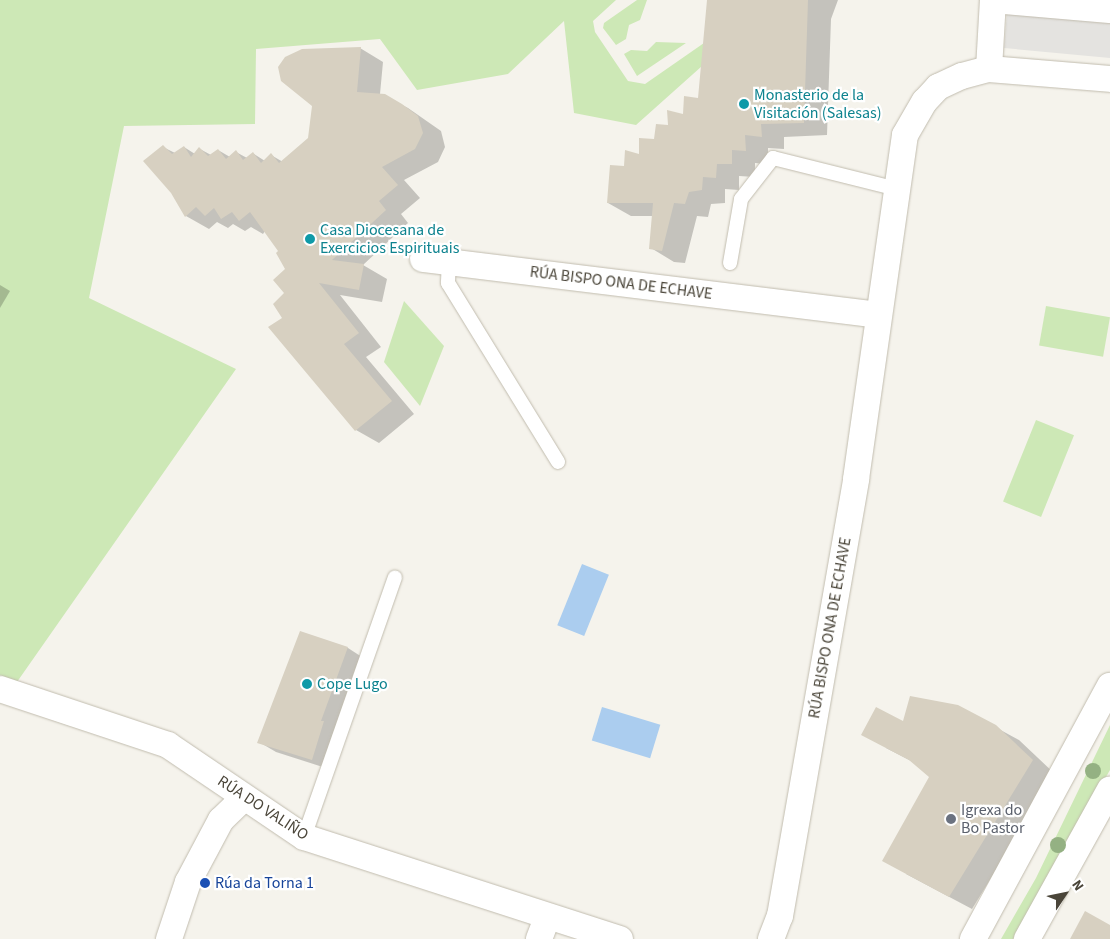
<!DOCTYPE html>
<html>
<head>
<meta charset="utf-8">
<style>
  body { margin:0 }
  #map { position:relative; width:1110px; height:939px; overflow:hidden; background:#f5f3ec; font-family:"Source Sans 3",sans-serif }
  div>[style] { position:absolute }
  .green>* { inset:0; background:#cde8b6; transform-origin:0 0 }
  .parking>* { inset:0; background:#e4e3e0 }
  .water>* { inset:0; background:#abcdef; transform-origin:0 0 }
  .shadow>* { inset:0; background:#0003 }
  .building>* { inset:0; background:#d7d0c1 }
  .roads { filter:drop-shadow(0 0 1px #c1bcae) drop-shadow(0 0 1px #c1bcae) }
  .lane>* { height:14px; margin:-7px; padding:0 7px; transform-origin:7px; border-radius:7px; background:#fff }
  .street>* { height:26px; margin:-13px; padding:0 13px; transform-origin:13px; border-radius:13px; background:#fff }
  .trees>* { width:16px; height:16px; margin:-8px; border-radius:50%; background:#94b183 }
  .dots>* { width:14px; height:14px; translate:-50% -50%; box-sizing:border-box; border:2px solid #fff; border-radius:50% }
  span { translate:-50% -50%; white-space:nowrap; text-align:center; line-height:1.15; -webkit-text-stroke:4.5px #fff; paint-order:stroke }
  .culture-label { font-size:16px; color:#0d838f }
  .left { translate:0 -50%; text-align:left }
  .street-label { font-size:16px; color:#4a4539 }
  .worship-label { font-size:16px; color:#5b616d }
  .transit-label { font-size:16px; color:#164399 }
  .north { position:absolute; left:1040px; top:869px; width:50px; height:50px; -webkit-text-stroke:4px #fff; paint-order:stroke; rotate:56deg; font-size:14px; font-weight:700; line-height:20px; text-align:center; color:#4a4539 }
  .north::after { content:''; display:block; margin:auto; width:18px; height:22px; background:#4a4539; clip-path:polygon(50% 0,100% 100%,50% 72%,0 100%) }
</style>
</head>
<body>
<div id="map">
  <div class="green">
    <div style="clip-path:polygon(0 0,616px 0,593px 21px,595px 32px,628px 81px,645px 84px,704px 43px,711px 58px,636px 125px,574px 113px,564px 21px,508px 74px,417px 90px,380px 39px,256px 49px,255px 124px,124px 126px,89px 298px,236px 369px,10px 692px,0 689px)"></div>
    <div style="clip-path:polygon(637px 0,647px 0,640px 20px,629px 25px,626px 39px,616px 45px,603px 28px,604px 23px)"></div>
    <div style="clip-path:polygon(656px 42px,686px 43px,637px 76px,624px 54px,631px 50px,647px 51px)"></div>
    <div style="clip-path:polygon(404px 301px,444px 346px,420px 406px,384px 362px)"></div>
    <div style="left:1046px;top:306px;width:65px;height:40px;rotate:10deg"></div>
    <div style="left:1036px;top:420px;width:41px;height:88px;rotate:22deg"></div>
    <div style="clip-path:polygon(1110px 725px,1110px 770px,1013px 939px,1001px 939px,1036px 878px)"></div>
  </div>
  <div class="parking">
    <div style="clip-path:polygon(1008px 0,1110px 0,1110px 58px,1004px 48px)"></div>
  </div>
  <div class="water">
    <div style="left:582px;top:564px;width:29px;height:66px;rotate:22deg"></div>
    <div style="left:602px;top:707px;width:61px;height:35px;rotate:17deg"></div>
  </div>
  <div class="shadow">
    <div style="clip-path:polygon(710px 0,838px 0,831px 19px,827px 135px,784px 137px,784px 149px,768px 148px,768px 164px,755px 163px,755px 177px,739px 176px,739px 190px,725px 189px,725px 203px,711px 204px,708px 217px,697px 216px,685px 263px,674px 262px,651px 248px,653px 216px,631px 216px,608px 203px,625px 168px,700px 99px)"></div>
    <div style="clip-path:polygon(360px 48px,383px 62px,380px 94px,408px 108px,441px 131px,445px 147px,438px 162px,404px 180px,420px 198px,401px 214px,408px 223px,363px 265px,387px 279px,382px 302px,340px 295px,381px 347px,366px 357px,414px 414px,379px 443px,356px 430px,284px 319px,286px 269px,280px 251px,265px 231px,263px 234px,251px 227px,245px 231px,233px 224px,228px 228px,217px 222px,209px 229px,186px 216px,172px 193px,163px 147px,175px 153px,184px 147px,195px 154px,200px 149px,211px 155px,218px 150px,230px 157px,236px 152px,247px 158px,254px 154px,265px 161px,271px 155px,283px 162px,310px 139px)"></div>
    <div style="clip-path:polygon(0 285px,10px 291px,0 308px)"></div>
    <div style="clip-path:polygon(301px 633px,348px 648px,365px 659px,329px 769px,276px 752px,259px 742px)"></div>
    <div style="clip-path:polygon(903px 723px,995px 727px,1019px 740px,1055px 774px,972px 909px,906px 874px,930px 777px,913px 762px,886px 748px)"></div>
  </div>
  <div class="building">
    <div style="clip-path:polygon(707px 0,808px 0,804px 123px,761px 124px,762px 137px,745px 135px,746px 151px,732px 150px,732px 164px,717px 164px,716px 178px,703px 177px,702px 190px,689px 192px,685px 204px,674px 203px,662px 251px,649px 249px,653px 203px,607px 203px,610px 165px,624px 166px,625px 150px,639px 154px,639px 138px,654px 139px,656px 124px,668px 125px,667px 110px,683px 114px,684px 96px,698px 98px)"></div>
    <div style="clip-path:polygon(361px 47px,357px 92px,385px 94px,402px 104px,418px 116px,423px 133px,415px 149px,382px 167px,398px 185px,379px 201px,386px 210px,332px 260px,364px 264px,359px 290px,319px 283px,359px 333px,344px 344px,392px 401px,355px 431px,268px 327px,282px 318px,273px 304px,284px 293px,273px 280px,285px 269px,276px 253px,278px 251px,250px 212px,239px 221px,232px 212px,221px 219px,214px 208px,205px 216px,196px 207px,185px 217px,171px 193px,143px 161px,163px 145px,172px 154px,184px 146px,191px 157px,199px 147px,208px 156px,218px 149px,226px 159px,236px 150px,243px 160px,253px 152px,261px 163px,271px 153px,279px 163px,308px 138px,312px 106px,281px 81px,278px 67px,285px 57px,302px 49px)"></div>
    <div style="clip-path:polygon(300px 631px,348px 647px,321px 721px,324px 721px,312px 760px,257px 743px)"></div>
    <div style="clip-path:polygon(910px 696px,958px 705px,996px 725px,1033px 760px,949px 897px,882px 861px,929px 777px,909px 760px,861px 735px,876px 707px,903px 721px)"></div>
    <div style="clip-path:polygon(1085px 911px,1110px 925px,1110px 939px,1070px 939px)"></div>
  </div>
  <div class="roads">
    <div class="lane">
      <div style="left:449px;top:262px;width:21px;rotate:93deg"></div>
      <div style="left:448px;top:283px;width:210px;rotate:58.4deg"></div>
      <div style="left:730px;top:263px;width:65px;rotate:-80.2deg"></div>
      <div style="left:741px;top:199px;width:52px;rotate:-52deg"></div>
      <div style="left:773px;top:158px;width:128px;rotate:14deg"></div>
      <div style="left:304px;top:837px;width:275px;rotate:-70.7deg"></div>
    </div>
    <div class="street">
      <div style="left:993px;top:0;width:117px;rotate:4.9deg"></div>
      <div style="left:989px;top:69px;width:69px;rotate:-86.7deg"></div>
      <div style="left:423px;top:259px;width:458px;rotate:7deg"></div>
      <div style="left:0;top:689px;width:177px;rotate:18.4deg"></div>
      <div style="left:168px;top:745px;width:164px;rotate:34.1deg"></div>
      <div style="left:304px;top:837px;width:332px;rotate:17.9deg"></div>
      <div style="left:169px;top:939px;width:60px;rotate:-71.6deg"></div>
      <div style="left:188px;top:882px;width:70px;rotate:-62deg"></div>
      <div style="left:221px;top:820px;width:32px;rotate:-44deg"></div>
      <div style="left:539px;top:939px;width:22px;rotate:-69deg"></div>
      <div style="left:771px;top:939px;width:25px;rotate:-69deg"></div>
      <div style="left:780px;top:916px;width:444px;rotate:-80.1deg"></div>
      <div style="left:856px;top:479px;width:347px;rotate:-81.9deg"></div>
      <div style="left:905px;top:135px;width:39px;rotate:-60deg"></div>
      <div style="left:925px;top:101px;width:19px;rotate:-47deg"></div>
      <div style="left:938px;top:87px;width:26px;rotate:-25deg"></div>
      <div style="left:962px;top:76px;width:28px;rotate:-15deg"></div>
      <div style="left:989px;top:69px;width:121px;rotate:4.7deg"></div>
      <div style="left:973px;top:939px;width:288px;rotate:-61.6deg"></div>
      <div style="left:1027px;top:939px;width:171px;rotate:-61deg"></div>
    </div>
  </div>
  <div class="trees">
    <div style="left:1093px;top:771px"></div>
    <div style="left:1058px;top:845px"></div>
  </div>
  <div class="dots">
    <div style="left:744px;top:104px;background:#0f9aa8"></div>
    <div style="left:310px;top:239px;background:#0f9aa8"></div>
    <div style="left:307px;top:684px;background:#0f9aa8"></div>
    <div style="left:951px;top:819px;background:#6b7280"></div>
    <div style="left:205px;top:883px;background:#1a4fb4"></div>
  </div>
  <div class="culture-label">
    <span class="left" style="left:754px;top:104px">Monasterio de la<br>Visitación (Salesas)</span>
    <span class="left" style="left:320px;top:239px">Casa Diocesana de<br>Exercicios Espirituais</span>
    <span class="left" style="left:317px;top:684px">Cope Lugo</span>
  </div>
  <div class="street-label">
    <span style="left:621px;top:283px;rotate:7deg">RÚA BISPO ONA DE ECHAVE</span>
    <span style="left:830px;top:628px;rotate:-80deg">RÚA BISPO ONA DE ECHAVE</span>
    <span style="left:263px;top:808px;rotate:33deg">RÚA DO VALIÑO</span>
  </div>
  <div class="worship-label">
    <span class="left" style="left:961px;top:819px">Igrexa do<br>Bo Pastor</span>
  </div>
  <div class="transit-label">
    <span class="left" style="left:215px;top:883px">Rúa da Torna 1</span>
  </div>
  <div class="north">N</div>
</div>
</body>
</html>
